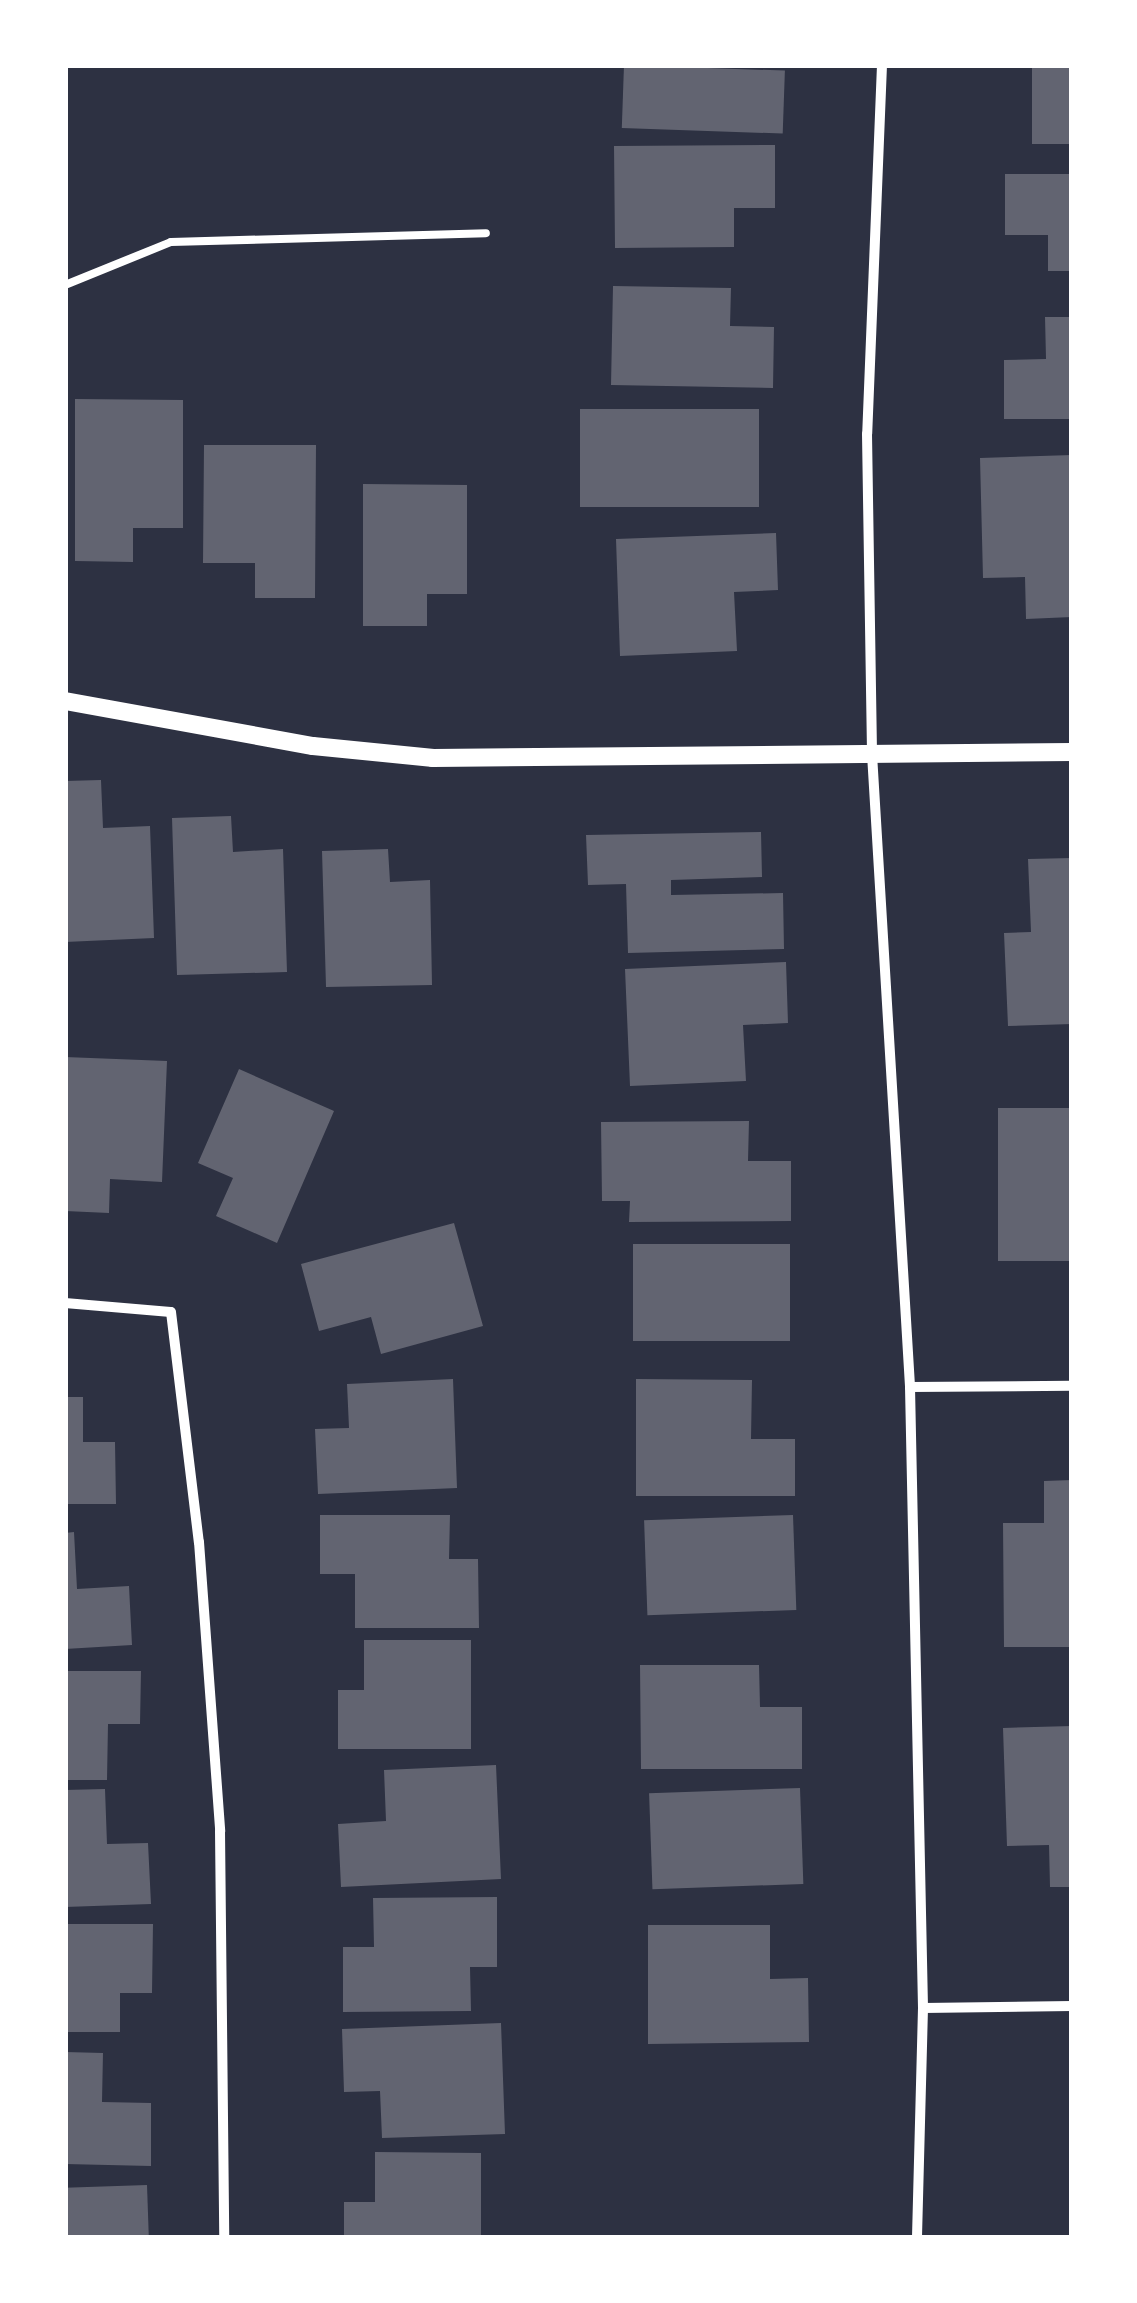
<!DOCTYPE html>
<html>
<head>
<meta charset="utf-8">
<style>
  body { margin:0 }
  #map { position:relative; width:1137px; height:2303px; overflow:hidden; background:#2d3142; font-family:Mulish,sans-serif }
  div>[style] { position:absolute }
  .building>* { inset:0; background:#626471; transform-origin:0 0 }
  .service>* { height:8px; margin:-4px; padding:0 4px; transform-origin:4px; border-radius:4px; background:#fff }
  .minor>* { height:10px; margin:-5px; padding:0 5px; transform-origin:5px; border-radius:5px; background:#fff }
  .tertiary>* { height:18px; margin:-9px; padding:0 9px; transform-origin:9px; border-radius:9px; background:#fff }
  span { translate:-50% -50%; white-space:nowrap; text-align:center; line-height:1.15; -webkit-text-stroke:8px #fff; paint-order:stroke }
  .frame { position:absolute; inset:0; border:68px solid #fff; pointer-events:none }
</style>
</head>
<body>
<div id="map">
  <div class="building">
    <div style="left:624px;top:65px;width:161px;height:63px;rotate:2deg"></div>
    <div style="left:1032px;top:65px;width:40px;height:79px"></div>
    <div style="clip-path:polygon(775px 145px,775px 208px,734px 208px,734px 247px,615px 248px,614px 146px)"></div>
    <div style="clip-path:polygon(1005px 174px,1072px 174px,1072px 271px,1048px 271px,1048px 235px,1005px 235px)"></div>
    <div style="clip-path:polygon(613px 286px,731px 288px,730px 326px,774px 327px,773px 388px,611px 385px)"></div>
    <div style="clip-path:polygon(1045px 317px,1072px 317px,1072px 419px,1004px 419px,1004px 360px,1046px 359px)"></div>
    <div style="clip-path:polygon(75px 399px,183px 400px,183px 528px,133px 528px,133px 562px,75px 561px)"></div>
    <div style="left:759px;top:409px;width:98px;height:179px;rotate:90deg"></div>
    <div style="clip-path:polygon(204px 445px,316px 445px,315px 598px,255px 598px,255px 563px,203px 563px)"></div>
    <div style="clip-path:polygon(1072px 455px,1072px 617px,1026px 619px,1025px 577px,983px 578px,980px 458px)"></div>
    <div style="clip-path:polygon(363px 484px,467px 485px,467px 594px,427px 594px,427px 626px,363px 626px)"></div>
    <div style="clip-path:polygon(776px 533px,778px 590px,734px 592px,737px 651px,620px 656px,616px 539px)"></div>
    <div style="clip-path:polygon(101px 780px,103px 828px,150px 826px,154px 938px,65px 942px,65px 781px)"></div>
    <div style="clip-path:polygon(231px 816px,233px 852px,283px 849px,287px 972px,177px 975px,172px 818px)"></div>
    <div style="clip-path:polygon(761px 832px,762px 877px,671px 880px,671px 895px,783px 893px,784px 949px,628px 953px,626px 884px,588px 885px,586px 835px)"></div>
    <div style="clip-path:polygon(388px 849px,390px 882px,430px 880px,432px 985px,326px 987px,322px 851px)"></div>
    <div style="clip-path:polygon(1072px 858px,1072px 1024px,1008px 1026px,1004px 933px,1031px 932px,1028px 859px)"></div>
    <div style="clip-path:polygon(786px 962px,788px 1023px,743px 1025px,746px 1081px,630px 1086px,625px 969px)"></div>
    <div style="clip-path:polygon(65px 1057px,167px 1061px,162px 1182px,110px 1179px,109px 1213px,65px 1211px)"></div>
    <div style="clip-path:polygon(239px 1069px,334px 1111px,277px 1243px,216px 1216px,233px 1178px,198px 1163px)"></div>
    <div style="left:1072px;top:1108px;width:153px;height:74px;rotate:90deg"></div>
    <div style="clip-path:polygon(749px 1121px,748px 1161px,791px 1161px,791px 1221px,629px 1222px,630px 1201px,602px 1201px,601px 1122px)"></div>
    <div style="clip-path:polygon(454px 1223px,483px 1326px,381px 1354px,371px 1317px,319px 1331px,301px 1264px)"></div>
    <div style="left:633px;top:1244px;width:157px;height:97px"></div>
    <div style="clip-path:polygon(453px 1379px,457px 1488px,318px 1494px,315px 1429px,349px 1428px,347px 1384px)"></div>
    <div style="clip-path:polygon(636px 1379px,752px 1380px,751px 1439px,795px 1439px,795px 1496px,636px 1496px)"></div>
    <div style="clip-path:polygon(65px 1397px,83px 1397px,83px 1442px,115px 1442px,116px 1504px,65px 1504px)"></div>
    <div style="clip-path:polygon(1072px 1480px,1072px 1647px,1004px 1647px,1003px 1523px,1044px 1523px,1044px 1481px)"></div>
    <div style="clip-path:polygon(320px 1515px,450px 1515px,449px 1559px,478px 1559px,479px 1628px,355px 1628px,355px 1574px,320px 1574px)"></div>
    <div style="left:793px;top:1515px;width:95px;height:149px;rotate:88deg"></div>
    <div style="clip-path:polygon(74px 1532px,77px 1589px,129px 1586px,132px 1645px,65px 1649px,65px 1533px)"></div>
    <div style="clip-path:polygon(364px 1640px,471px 1640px,471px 1749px,338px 1749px,338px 1690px,364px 1690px)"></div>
    <div style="clip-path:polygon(640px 1665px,759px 1665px,760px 1707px,802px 1707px,802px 1769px,641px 1769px)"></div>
    <div style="clip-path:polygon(65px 1671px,141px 1671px,140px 1724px,108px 1724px,107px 1780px,65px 1780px)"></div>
    <div style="clip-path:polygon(1072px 1726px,1072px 1887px,1050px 1887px,1049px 1845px,1007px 1846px,1003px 1728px)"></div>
    <div style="clip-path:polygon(496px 1765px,501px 1879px,341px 1887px,338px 1824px,386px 1821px,384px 1770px)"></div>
    <div style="left:800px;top:1788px;width:96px;height:151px;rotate:88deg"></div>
    <div style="clip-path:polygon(105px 1789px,107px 1844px,148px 1843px,151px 1904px,65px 1907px,65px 1790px)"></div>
    <div style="clip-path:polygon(497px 1897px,497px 1967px,470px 1967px,471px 2011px,343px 2012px,343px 1947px,374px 1947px,373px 1898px)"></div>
    <div style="clip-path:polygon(65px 1924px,153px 1924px,152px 1993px,120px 1993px,120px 2032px,65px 2032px)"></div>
    <div style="clip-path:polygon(648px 1925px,770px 1925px,770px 1979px,808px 1978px,809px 2042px,648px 2044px)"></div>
    <div style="clip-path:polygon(501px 2023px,505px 2134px,382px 2138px,380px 2091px,344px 2092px,342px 2029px)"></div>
    <div style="clip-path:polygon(65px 2052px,103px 2053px,102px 2102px,151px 2103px,151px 2166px,65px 2164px)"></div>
    <div style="clip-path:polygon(375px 2152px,481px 2153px,481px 2238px,344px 2238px,344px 2202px,375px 2202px)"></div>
    <div style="left:147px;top:2185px;width:53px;height:82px;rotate:88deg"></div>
  </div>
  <div class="service">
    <div style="left:65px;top:285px;width:114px;rotate:-22.1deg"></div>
    <div style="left:171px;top:242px;width:315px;rotate:-1.6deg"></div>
  </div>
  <div class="minor">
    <div style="left:882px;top:65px;width:369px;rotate:92.3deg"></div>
    <div style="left:867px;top:434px;width:320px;rotate:89.1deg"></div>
    <div style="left:872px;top:754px;width:634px;rotate:86.56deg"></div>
    <div style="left:910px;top:1387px;width:621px;rotate:88.8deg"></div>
    <div style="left:923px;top:2008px;width:230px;rotate:91.5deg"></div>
    <div style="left:65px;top:1303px;width:106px;rotate:4.9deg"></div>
    <div style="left:171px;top:1312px;width:232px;rotate:83.1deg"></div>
    <div style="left:199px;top:1542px;width:290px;rotate:85.8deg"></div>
    <div style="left:220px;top:1831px;width:407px;rotate:89.4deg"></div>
    <div style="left:910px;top:1387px;width:162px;rotate:-0.4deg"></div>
    <div style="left:923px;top:2008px;width:149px;rotate:-0.8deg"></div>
  </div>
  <div class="tertiary">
    <div style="left:65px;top:701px;width:252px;rotate:10.3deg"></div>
    <div style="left:313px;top:746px;width:121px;rotate:5.7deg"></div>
    <div style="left:433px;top:758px;width:639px;rotate:-0.54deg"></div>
  </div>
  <div class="frame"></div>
</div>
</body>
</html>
